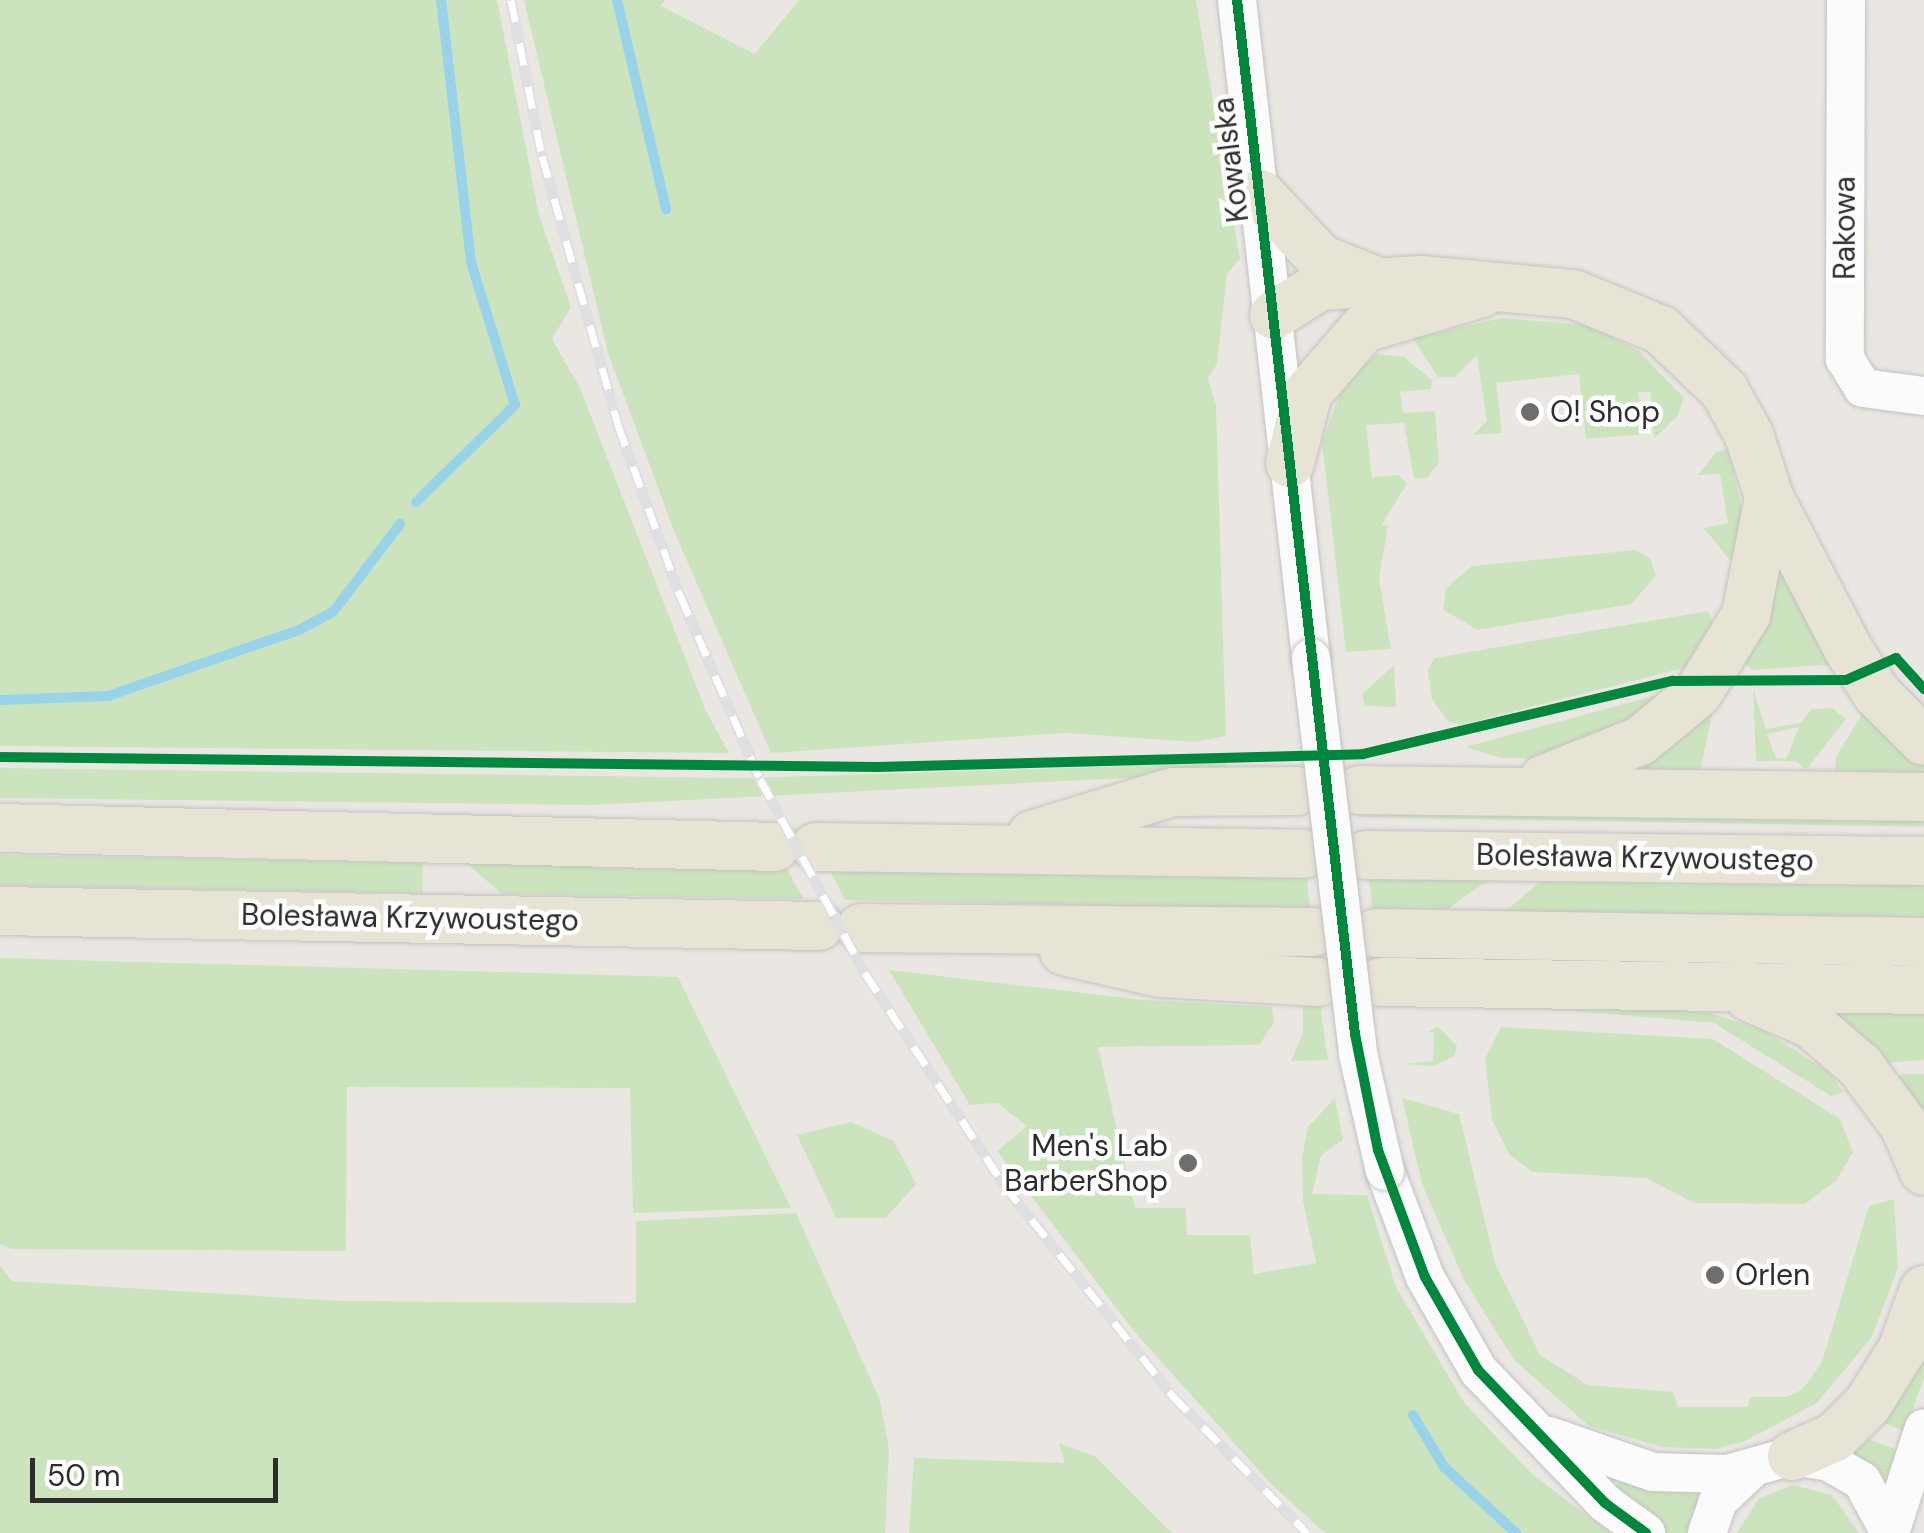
<!DOCTYPE html>
<html>
<head>
<meta charset="utf-8">
<style>
  body { margin:0 }
  #map { position:relative; width:1924px; height:1533px; overflow:hidden; background:#eae7e3; font-family:"DM Sans",sans-serif }
  div>[style] { position:absolute }
  .green>* { inset:0; background:#cce4bd; transform-origin:0 0 }
  .stream>* { height:10px; margin:-5px; padding:0 5px; transform-origin:5px; border-radius:5px; background:#99d3e9 }
  .roads { filter:drop-shadow(0 0 2px #c4c3c3) drop-shadow(0 0 2px #c4c3c3) }
  .minor>* { height:38px; margin:-19px; padding:0 19px; transform-origin:19px; border-radius:19px; background:#fcfbfb }
  .major>* { height:48px; margin:-24px; padding:0 24px; transform-origin:24px; border-radius:24px; background:#e7e3d5 }
  .rail>* { height:11px; margin-top:-5.5px; transform-origin:0; background:repeating-linear-gradient(90deg,#fff 0 22px,#dfdee0 0 44px); box-sizing:border-box; border-block:2px solid #dfdee0 }
  .bridges { filter:drop-shadow(0 0 2px #c4c3c3) drop-shadow(0 0 2px #c4c3c3) }
  .minor-bridge>* { height:38px; margin:-19px; padding:0 19px; transform-origin:19px; border-radius:19px; background:#fcfbfb }
  .cycleway>* { height:10px; margin:-5px; padding:0 5px; transform-origin:5px; border-radius:5px; background:#00873e }
  .dots>* { width:28px; height:28px; translate:-50% -50%; box-sizing:border-box; border:5px solid #fff; border-radius:50% }
  span { translate:-50% -50%; white-space:nowrap; text-align:center; line-height:1.15; -webkit-text-stroke:9px #fff; paint-order:stroke }
  .street-label { font-size:30px; color:#2d2d2d }
  .poi-label { font-size:30px; color:#2d2d2d }
  .left { translate:0 -50%; text-align:left }
  .right { translate:-100% -50%; text-align:right }
  .scale { position:absolute; left:30px; top:1458px; width:248px; height:45px; box-sizing:border-box; border:5px solid #2d2d2d; border-top:0; padding-left:12px; font-size:30px; line-height:35px; white-space:nowrap; color:#2d2d2d; -webkit-text-stroke:8px #fff; paint-order:stroke }
</style>
</head>
<body>
<div id="map">
  <div class="green">
    <div style="clip-path:polygon(0 0,497px 0,539px 215px,571px 307px,552px 339px,580px 388px,706px 711px,729px 753px,0 746px)"></div>
    <div style="clip-path:polygon(524px 0,665px 0,661px 6px,755px 54px,799px 0,1196px 0,1240px 259px,1227px 274px,1217px 364px,1208px 378px,1216px 405px,1226px 736px,1195px 742px,1066px 733px,771px 753px,674px 531px,608px 353px)"></div>
    <div style="clip-path:polygon(1502px 318px,1587px 325px,1639px 351px,1684px 398px,1677px 417px,1654px 438px,1650px 392px,1638px 392px,1645px 434px,1586px 439px,1579px 374px,1496px 383px,1502px 433px,1473px 435px,1487px 421px,1477px 355px,1455px 377px,1438px 377px,1413px 338px)"></div>
    <div style="clip-path:polygon(1377px 354px,1404px 357px,1432px 380px,1431px 389px,1400px 392px,1403px 413px,1435px 411px,1439px 463px,1427px 478px,1414px 479px,1404px 423px,1366px 425px,1372px 477px,1398px 475px,1407px 483px,1382px 525px,1388px 526px,1379px 579px,1391px 649px,1346px 652px,1322px 443px,1344px 383px)"></div>
    <div style="clip-path:polygon(1728px 449px,1745px 522px,1734px 565px,1704px 528px,1728px 523px,1720px 474px,1698px 475px,1716px 452px)"></div>
    <div style="clip-path:polygon(1635px 550px,1650px 558px,1656px 576px,1631px 604px,1478px 630px,1443px 610px,1446px 588px,1472px 566px)"></div>
    <div style="clip-path:polygon(1777px 552px,1837px 664px,1752px 670px,1742px 660px)"></div>
    <div style="clip-path:polygon(1708px 611px,1715px 627px,1703px 663px,1460px 725px,1447px 721px,1432px 699px,1428px 670px,1434px 658px)"></div>
    <div style="clip-path:polygon(1394px 665px,1396px 707px,1365px 706px,1362px 694px)"></div>
    <div style="clip-path:polygon(evenodd,1753px 689px,1766px 729px,1800px 723px,1812px 709px,1832px 708px,1846px 719px,1806px 770px,1796px 761px,1756px 761px,1753px 689px,1799px 727px,1786px 759px,1776px 758px,1767px 734px,1799px 727px)"></div>
    <div style="clip-path:polygon(1665px 693px,1658px 710px,1545px 758px,1501px 758px,1465px 747px)"></div>
    <div style="clip-path:polygon(1716px 697px,1700px 771px,1606px 772px)"></div>
    <div style="clip-path:polygon(1863px 712px,1924px 761px,1924px 783px,1834px 778px,1836px 757px)"></div>
    <div style="clip-path:polygon(1226px 763px,1225px 773px,590px 805px,0 798px,0 768px,742px 778px)"></div>
    <div style="left:1361px;top:803px;width:563px;height:14px;rotate:1deg"></div>
    <div style="left:0;top:855px;width:423px;height:31px;rotate:1deg"></div>
    <div style="clip-path:polygon(465px 862px,784px 864px,804px 899px,502px 894px)"></div>
    <div style="clip-path:polygon(827px 865px,1306px 870px,1310px 910px,845px 900px)"></div>
    <div style="clip-path:polygon(1368px 872px,1494px 876px,1439px 915px,1373px 914px)"></div>
    <div style="clip-path:polygon(1546px 877px,1924px 882px,1924px 925px,1498px 917px)"></div>
    <div style="clip-path:polygon(0 958px,678px 977px,791px 1208px,633px 1213px,630px 1088px,347px 1087px,346px 1251px,11px 1249px,0 1244px)"></div>
    <div style="clip-path:polygon(889px 970px,1144px 1000px,1272px 1007px,1274px 1023px,1259px 1045px,1098px 1047px,1135px 1208px,1186px 1208px,1187px 1235px,1250px 1235px,1254px 1274px,1316px 1263px,1303px 1201px,1302px 1158px,1308px 1127px,1335px 1098px,1343px 1140px,1321px 1155px,1312px 1194px,1367px 1195px,1396px 1287px,1465px 1404px,1534px 1476px,1611px 1533px,1325px 1533px,1270px 1483px,1133px 1330px,997px 1151px,1027px 1126px,997px 1103px,970px 1105px)"></div>
    <div style="clip-path:polygon(1320px 1004px,1328px 1060px,1291px 1061px,1303px 1033px,1303px 1006px)"></div>
    <div style="clip-path:polygon(1528px 1007px,1691px 1007px,1765px 1031px,1830px 1073px,1843px 1092px,1831px 1096px,1714px 1023px)"></div>
    <div style="clip-path:polygon(1824px 1007px,1924px 1007px,1924px 1060px,1883px 1063px)"></div>
    <div style="clip-path:polygon(1438px 1026px,1457px 1046px,1454px 1056px,1433px 1066px,1404px 1064px,1433px 1061px,1434px 1033px,1428px 1032px)"></div>
    <div style="clip-path:polygon(1501px 1027px,1713px 1039px,1840px 1119px,1853px 1152px,1837px 1180px,1805px 1204px,1694px 1203px,1646px 1178px,1532px 1172px,1509px 1154px,1492px 1120px,1485px 1059px)"></div>
    <div style="clip-path:polygon(1902px 1074px,1924px 1074px,1924px 1127px,1897px 1079px)"></div>
    <div style="clip-path:polygon(1402px 1098px,1459px 1114px,1495px 1263px,1540px 1355px,1588px 1385px,1673px 1392px,1678px 1407px,1748px 1407px,1750px 1397px,1787px 1397px,1803px 1389px,1822px 1362px,1869px 1206px,1894px 1199px,1898px 1268px,1872px 1337px,1817px 1403px,1745px 1441px,1715px 1449px,1662px 1447px,1589px 1426px,1514px 1360px,1464px 1280px,1422px 1184px)"></div>
    <div style="clip-path:polygon(851px 1122px,894px 1141px,916px 1184px,886px 1218px,836px 1218px,797px 1135px)"></div>
    <div style="clip-path:polygon(796px 1213px,880px 1400px,889px 1449px,885px 1533px,0 1533px,0 1265px,12px 1281px,341px 1301px,636px 1303px,636px 1221px)"></div>
    <div style="clip-path:polygon(1924px 1333px,1924px 1377px,1905px 1432px,1876px 1419px)"></div>
    <div style="clip-path:polygon(1863px 1437px,1897px 1450px,1889px 1476px,1882px 1479px,1851px 1454px)"></div>
    <div style="clip-path:polygon(1059px 1443px,1096px 1457px,1172px 1533px,909px 1533px,914px 1458px,1065px 1463px)"></div>
    <div style="clip-path:polygon(1622px 1481px,1702px 1490px,1689px 1533px,1665px 1533px,1619px 1498px,1615px 1488px)"></div>
    <div style="clip-path:polygon(1793px 1485px,1832px 1495px,1859px 1533px,1737px 1533px,1759px 1498px)"></div>
  </div>
  <div class="stream">
    <div style="left:617px;top:0;width:215px;rotate:76.8deg"></div>
    <div style="left:416px;top:502px;width:139px;rotate:-44.4deg"></div>
    <div style="left:515px;top:405px;width:150px;rotate:-107.1deg"></div>
    <div style="left:471px;top:262px;width:264px;rotate:-96.5deg"></div>
    <div style="left:0;top:700px;width:108px;rotate:-2.1deg"></div>
    <div style="left:108px;top:696px;width:202px;rotate:-19.1deg"></div>
    <div style="left:299px;top:630px;width:38px;rotate:-28deg"></div>
    <div style="left:333px;top:612px;width:111px;rotate:-52.7deg"></div>
    <div style="left:1413px;top:1415px;width:61px;rotate:59.2deg"></div>
    <div style="left:1444px;top:1467px;width:98px;rotate:42.5deg"></div>
  </div>
  <div class="roads">
    <div class="minor">
      <div style="left:1237px;top:0;width:662px;rotate:83.58deg"></div>
      <div style="left:1846px;top:0;width:359px;rotate:90.2deg"></div>
      <div style="left:1845px;top:359px;width:34px;rotate:58deg"></div>
      <div style="left:1863px;top:388px;width:62px;rotate:7.5deg"></div>
      <div style="left:1385px;top:1171px;width:113px;rotate:69.3deg"></div>
      <div style="left:1425px;top:1277px;width:107px;rotate:60.3deg"></div>
      <div style="left:1478px;top:1370px;width:184px;rotate:46.3deg"></div>
      <div style="left:1605px;top:1503px;width:51px;rotate:36.2deg"></div>
      <div style="left:1549px;top:1436px;width:110px;rotate:19.1deg"></div>
      <div style="left:1653px;top:1472px;width:74px;rotate:1.5deg"></div>
      <div style="left:1727px;top:1474px;width:67px;rotate:-15.5deg"></div>
      <div style="left:1792px;top:1456px;width:37px;rotate:9deg"></div>
      <div style="left:1829px;top:1462px;width:38px;rotate:30deg"></div>
      <div style="left:1862px;top:1481px;width:59px;rotate:61.7deg"></div>
      <div style="left:1707px;top:1533px;width:34px;rotate:-71deg"></div>
      <div style="left:1718px;top:1501px;width:50px;rotate:-43.4deg"></div>
      <div style="left:1890px;top:1533px;width:110px;rotate:-72.1deg"></div>
    </div>
    <div class="major">
      <div style="left:1260px;top:194px;width:89px;rotate:46.8deg"></div>
      <div style="left:1321px;top:259px;width:54px;rotate:21.8deg"></div>
      <div style="left:1274px;top:315px;width:54px;rotate:-32.2deg"></div>
      <div style="left:1320px;top:286px;width:101px;rotate:-3.4deg"></div>
      <div style="left:1421px;top:280px;width:153px;rotate:5.3deg"></div>
      <div style="left:1573px;top:294px;width:95px;rotate:22.2deg"></div>
      <div style="left:1661px;top:330px;width:87px;rotate:43.6deg"></div>
      <div style="left:1724px;top:390px;width:51px;rotate:60.9deg"></div>
      <div style="left:1749px;top:435px;width:65px;rotate:72.1deg"></div>
      <div style="left:1769px;top:497px;width:171px;rotate:62.5deg"></div>
      <div style="left:1848px;top:649px;width:54px;rotate:57.2deg"></div>
      <div style="left:1877px;top:694px;width:66px;rotate:45deg"></div>
      <div style="left:1290px;top:463px;width:72px;rotate:-75.6deg"></div>
      <div style="left:1308px;top:393px;width:86px;rotate:-49.3deg"></div>
      <div style="left:1364px;top:328px;width:123px;rotate:-16.5deg"></div>
      <div style="left:1544px;top:779px;width:103px;rotate:-21.6deg"></div>
      <div style="left:1640px;top:741px;width:75px;rotate:-39.6deg"></div>
      <div style="left:1698px;top:693px;width:92px;rotate:-58.4deg"></div>
      <div style="left:1746px;top:615px;width:120px;rotate:-79deg"></div>
      <div style="left:1359px;top:790px;width:565px;rotate:0.71deg"></div>
      <div style="left:0;top:828px;width:775px;rotate:1.4deg"></div>
      <div style="left:1032px;top:835px;width:147px;rotate:-17deg"></div>
      <div style="left:1173px;top:792px;width:124px;rotate:-0.5deg"></div>
      <div style="left:816px;top:847px;width:488px;rotate:0.8deg"></div>
      <div style="left:1366px;top:855px;width:558px;rotate:0.62deg"></div>
      <div style="left:0;top:911px;width:819px;rotate:1.05deg"></div>
      <div style="left:861px;top:928px;width:452px;rotate:0.5deg"></div>
      <div style="left:1376px;top:933px;width:548px;rotate:0.94deg"></div>
      <div style="left:1064px;top:951px;width:98px;rotate:12.9deg"></div>
      <div style="left:1160px;top:973px;width:158px;rotate:3.3deg"></div>
      <div style="left:1381px;top:982px;width:543px;rotate:0.84deg"></div>
      <div style="left:1749px;top:997px;width:68px;rotate:23.5deg"></div>
      <div style="left:1811px;top:1024px;width:65px;rotate:40.6deg"></div>
      <div style="left:1860px;top:1066px;width:74px;rotate:53.3deg"></div>
      <div style="left:1904px;top:1125px;width:50px;rotate:66.5deg"></div>
      <div style="left:1792px;top:1456px;width:47px;rotate:-23.8deg"></div>
      <div style="left:1835px;top:1437px;width:47px;rotate:-45deg"></div>
      <div style="left:1868px;top:1404px;width:66px;rotate:-58deg"></div>
      <div style="left:1903px;top:1348px;width:62px;rotate:-70.1deg"></div>
    </div>
  </div>
  <div class="rail">
    <div style="left:511px;top:0;width:159px;rotate:78.8deg"></div>
    <div style="left:542px;top:156px;width:280px;rotate:74.2deg"></div>
    <div style="left:618px;top:425px;width:181px;rotate:70deg"></div>
    <div style="left:680px;top:595px;width:201px;rotate:66.5deg"></div>
    <div style="left:760px;top:779px;width:221px;rotate:61.6deg"></div>
    <div style="left:865px;top:973px;width:254px;rotate:56.7deg"></div>
    <div style="left:1004px;top:1185px;width:269px;rotate:51.3deg"></div>
    <div style="left:1172px;top:1395px;width:193px;rotate:45.6deg"></div>
  </div>
  <div class="bridges">
    <div class="minor-bridge">
      <div style="left:1311px;top:658px;width:399px;rotate:83.2deg"></div>
      <div style="left:1358px;top:1054px;width:120px;rotate:77deg"></div>
    </div>
  </div>
  <div class="cycleway">
    <div style="left:1237px;top:0;width:1041px;rotate:83.49deg"></div>
    <div style="left:1355px;top:1034px;width:118px;rotate:78.8deg"></div>
    <div style="left:1378px;top:1150px;width:135px;rotate:69.7deg"></div>
    <div style="left:1425px;top:1277px;width:107px;rotate:60.3deg"></div>
    <div style="left:1478px;top:1370px;width:184px;rotate:46.3deg"></div>
    <div style="left:1605px;top:1503px;width:51px;rotate:36.2deg"></div>
    <div style="left:0;top:757px;width:877px;rotate:0.65deg"></div>
    <div style="left:877px;top:767px;width:486px;rotate:-1.5deg"></div>
    <div style="left:1363px;top:754px;width:318px;rotate:-13.3deg"></div>
    <div style="left:1673px;top:681px;width:173px;rotate:-0.3deg"></div>
    <div style="left:1846px;top:680px;width:55px;rotate:-23.7deg"></div>
    <div style="left:1896px;top:658px;width:42px;rotate:47.9deg"></div>
  </div>
  <div class="dots">
    <div style="left:1530px;top:412px;background:#6f6e6d"></div>
    <div style="left:1188px;top:1163px;background:#6f6e6d"></div>
    <div style="left:1715px;top:1275px;background:#6f6e6d"></div>
  </div>
  <div class="street-label">
    <span style="left:1231px;top:160px;rotate:-97deg">Kowalska</span>
    <span style="left:1845px;top:228px;rotate:-90deg">Rakowa</span>
    <span style="left:1645px;top:858px;rotate:1deg">Bolesława Krzywoustego</span>
    <span style="left:410px;top:918px;rotate:1deg">Bolesława Krzywoustego</span>
  </div>
  <div class="poi-label">
    <span class="left" style="left:1550px;top:412px">O! Shop</span>
    <span class="right" style="left:1168px;top:1163px">Men's Lab<br>BarberShop</span>
    <span class="left" style="left:1735px;top:1275px">Orlen</span>
  </div>
  <div class="scale">50 m</div>
</div>
</body>
</html>
